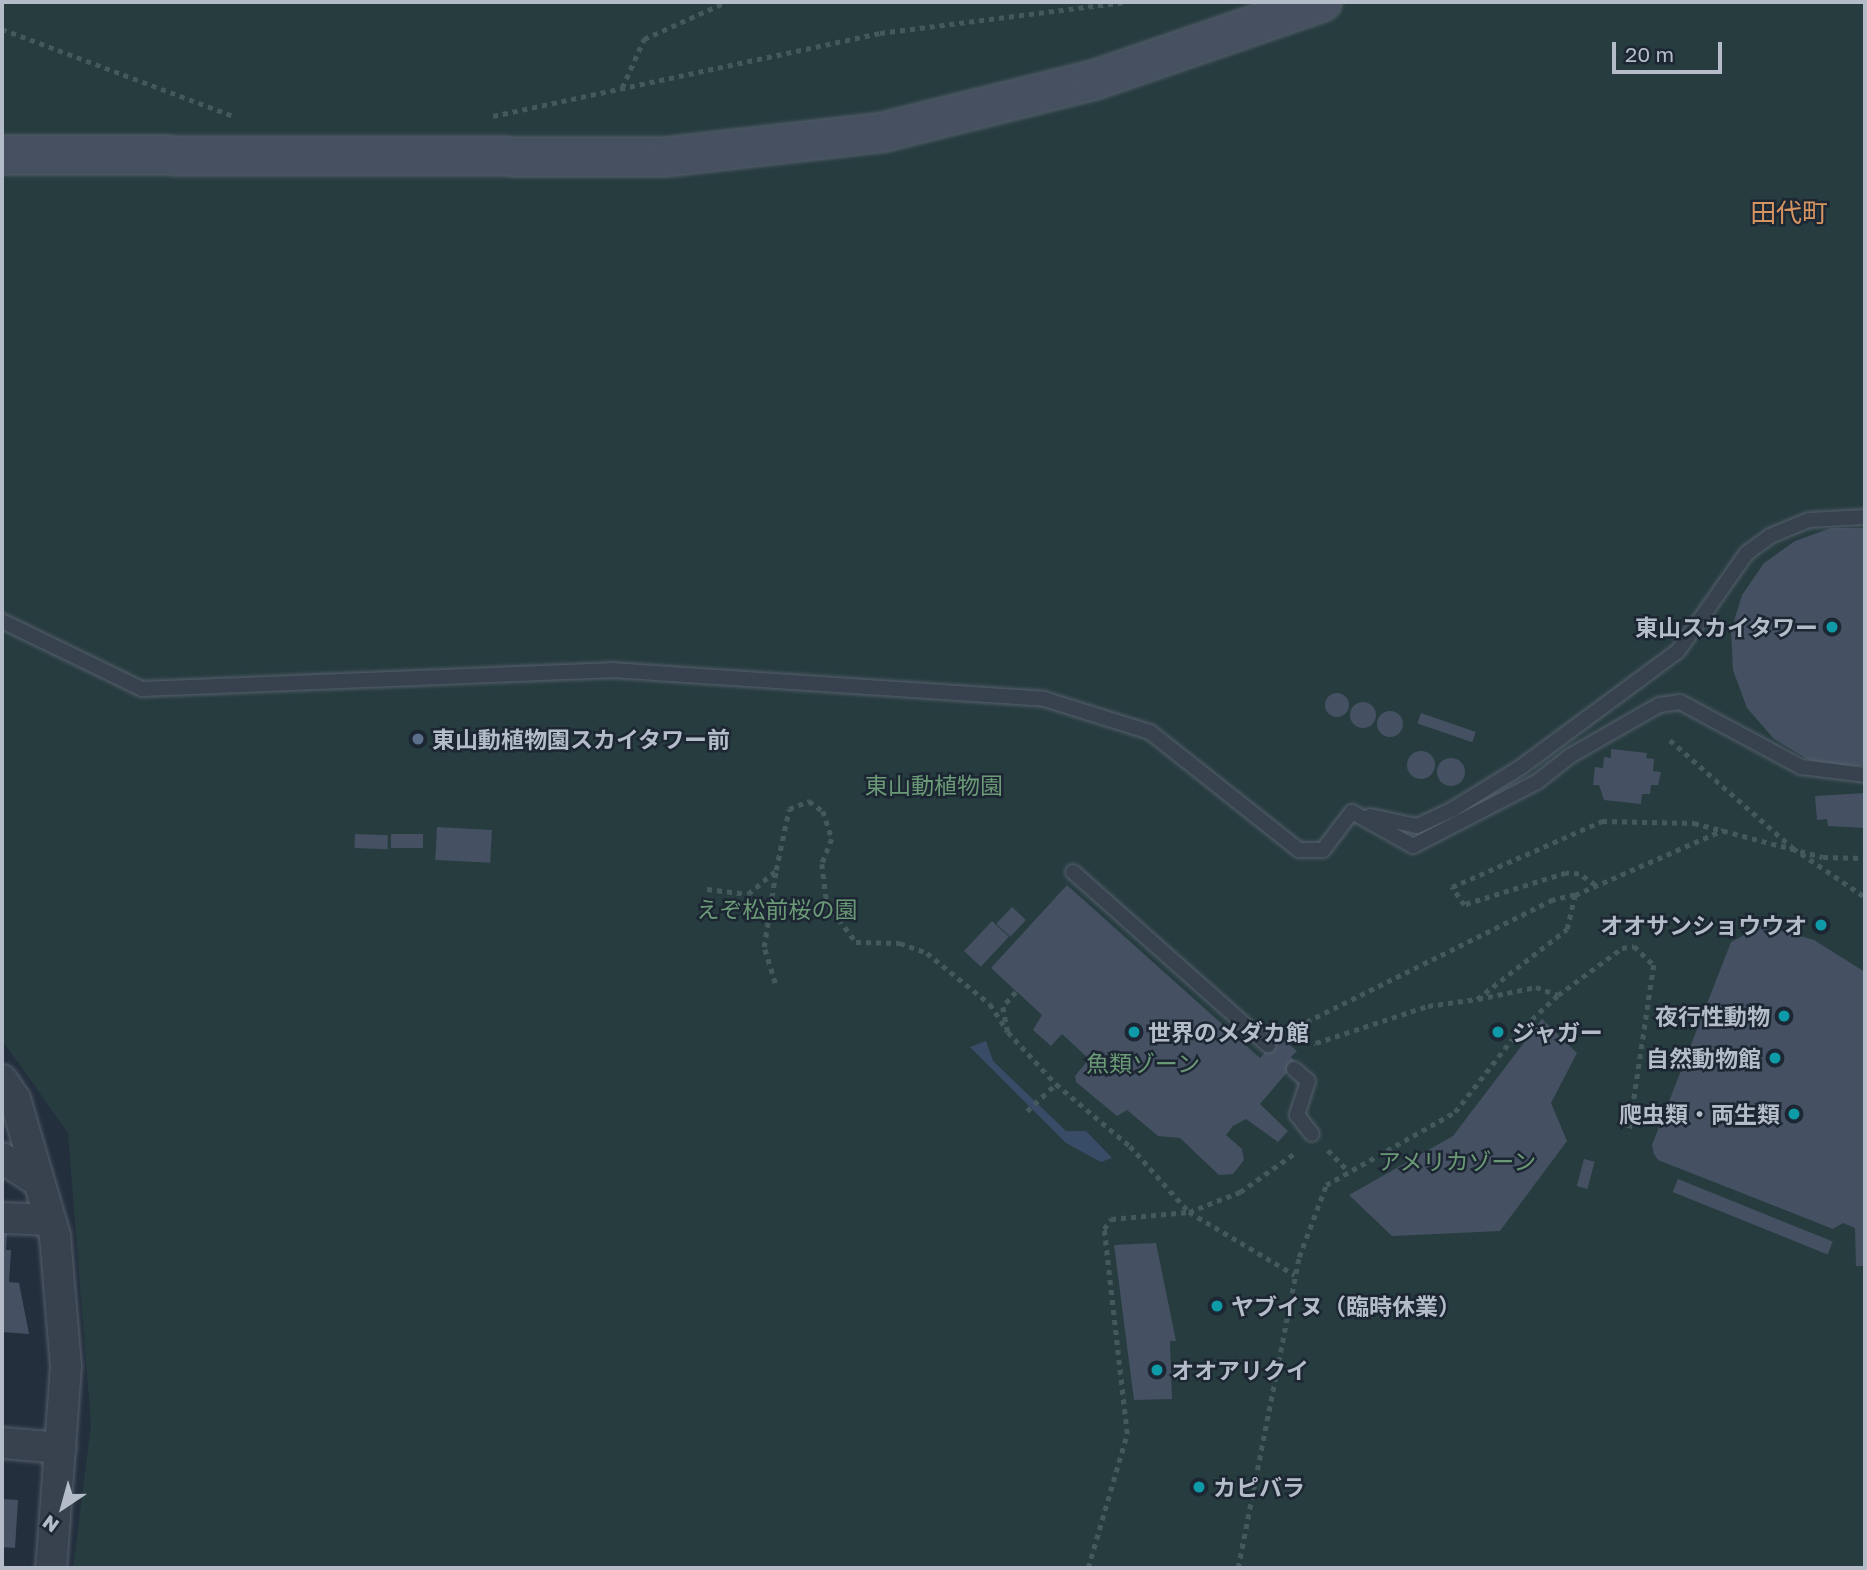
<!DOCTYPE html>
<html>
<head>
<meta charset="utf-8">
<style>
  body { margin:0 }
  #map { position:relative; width:1867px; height:1570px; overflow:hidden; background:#242f3e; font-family:"Golos Text","Noto Sans JP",sans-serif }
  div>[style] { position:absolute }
  .green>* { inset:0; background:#263c3f }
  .water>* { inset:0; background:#394c67 }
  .building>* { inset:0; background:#455162; transform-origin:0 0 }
  .round { border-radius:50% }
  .path>* { height:4.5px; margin-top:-2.25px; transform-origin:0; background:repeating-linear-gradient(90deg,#44595c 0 5px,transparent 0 10px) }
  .roads { filter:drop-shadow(0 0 2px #565f6c) drop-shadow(0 0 2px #565f6c) }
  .lane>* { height:14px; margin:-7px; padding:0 7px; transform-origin:7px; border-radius:7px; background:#38414e }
  .street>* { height:30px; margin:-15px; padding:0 15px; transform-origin:15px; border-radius:15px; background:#38414e }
  .secondary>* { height:38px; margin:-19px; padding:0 19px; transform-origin:19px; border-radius:19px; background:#465061 }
  .dots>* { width:19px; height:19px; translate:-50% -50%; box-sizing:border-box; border:4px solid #1d2633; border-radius:50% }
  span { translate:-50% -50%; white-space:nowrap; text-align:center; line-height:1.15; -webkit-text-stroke:5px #1d2633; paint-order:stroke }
  .poi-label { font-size:23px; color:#b4bcc9; font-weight:700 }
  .right { translate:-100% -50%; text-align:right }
  .left { translate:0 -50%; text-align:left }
  .park-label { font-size:23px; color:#6b9a76 }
  .quarter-label { font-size:26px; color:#d59563 }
  .frame { position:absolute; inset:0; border:4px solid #b4bcc9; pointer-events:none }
  .north { position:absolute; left:28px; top:1472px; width:70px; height:70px; -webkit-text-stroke:5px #1d2633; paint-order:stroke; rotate:216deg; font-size:19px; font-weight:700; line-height:28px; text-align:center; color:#b4bcc9 }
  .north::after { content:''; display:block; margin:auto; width:24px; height:32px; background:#b4bcc9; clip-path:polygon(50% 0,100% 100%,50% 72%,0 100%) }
  .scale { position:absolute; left:1612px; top:42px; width:110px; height:32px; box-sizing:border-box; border:4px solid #b4bcc9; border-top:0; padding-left:9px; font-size:21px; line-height:24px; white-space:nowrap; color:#b4bcc9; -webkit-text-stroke:5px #1d2633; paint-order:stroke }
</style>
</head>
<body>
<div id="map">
  <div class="green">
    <div style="clip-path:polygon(2px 2px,1865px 2px,1865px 1568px,73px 1568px,91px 1425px,68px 1133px,2px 1040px)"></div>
  </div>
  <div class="water">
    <div style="clip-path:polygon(986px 1041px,993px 1061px,1066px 1131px,1086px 1131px,1112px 1158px,1101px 1162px,1066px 1143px,970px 1047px)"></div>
  </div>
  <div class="building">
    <div style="clip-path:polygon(1831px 528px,1865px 528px,1865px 765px,1850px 767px,1809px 760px,1774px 739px,1747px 708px,1733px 670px,1731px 631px,1742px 595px,1764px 563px,1795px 541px)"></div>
    <div class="round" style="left:1325px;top:693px;width:24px;height:24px"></div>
    <div class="round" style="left:1350px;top:702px;width:26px;height:26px"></div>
    <div class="round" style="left:1377px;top:711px;width:26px;height:26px"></div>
    <div style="left:1421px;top:713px;width:58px;height:11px;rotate:19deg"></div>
    <div style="clip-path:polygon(1611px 749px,1647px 753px,1646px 758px,1654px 759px,1653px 771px,1661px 772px,1658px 785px,1651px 785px,1650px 794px,1642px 794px,1641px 804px,1604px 800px,1599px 785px,1593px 785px,1595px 767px,1603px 768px,1604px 757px,1611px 758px)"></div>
    <div class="round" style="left:1407px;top:751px;width:28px;height:28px"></div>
    <div class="round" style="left:1437px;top:758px;width:28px;height:28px"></div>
    <div style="clip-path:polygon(1865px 793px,1865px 828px,1828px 826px,1827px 819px,1817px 820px,1815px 796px)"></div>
    <div style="left:437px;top:827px;width:55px;height:33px;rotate:3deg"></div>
    <div style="left:355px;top:834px;width:33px;height:14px;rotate:2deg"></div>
    <div style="left:391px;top:834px;width:32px;height:14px"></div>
    <div style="clip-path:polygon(1067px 885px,1260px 1058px,1279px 1036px,1297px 1051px,1291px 1057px,1296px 1062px,1260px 1104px,1288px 1131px,1278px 1142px,1246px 1119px,1233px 1126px,1226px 1135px,1242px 1149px,1244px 1160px,1233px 1174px,1219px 1175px,1180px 1138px,1158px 1136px,1127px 1110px,1117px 1116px,1076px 1082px,1075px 1076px,1089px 1059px,1062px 1034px,1051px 1046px,1033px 1030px,1042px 1015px,991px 968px)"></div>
    <div style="left:1012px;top:907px;width:19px;height:23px;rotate:43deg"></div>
    <div style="left:992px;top:921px;width:23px;height:41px;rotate:43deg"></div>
    <div style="clip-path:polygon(1763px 925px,1814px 940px,1865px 972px,1865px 1266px,1856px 1266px,1855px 1228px,1843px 1223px,1833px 1229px,1658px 1160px,1654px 1154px,1652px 1145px,1731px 942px)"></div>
    <div style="clip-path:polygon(1542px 1019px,1577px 1053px,1551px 1103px,1567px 1141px,1500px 1231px,1392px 1236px,1349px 1195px,1453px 1136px)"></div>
    <div style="left:1584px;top:1159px;width:11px;height:28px;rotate:15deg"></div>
    <div style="left:1678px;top:1179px;width:167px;height:14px;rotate:22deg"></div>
    <div style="clip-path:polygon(2px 1233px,7px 1233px,6px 1250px,11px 1250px,9px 1282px,19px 1283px,29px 1334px,2px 1332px)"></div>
    <div style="clip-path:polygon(1156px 1243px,1176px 1341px,1170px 1341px,1172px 1399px,1134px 1400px,1114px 1245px)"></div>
    <div style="clip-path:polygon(2px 1499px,18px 1500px,15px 1548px,2px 1547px)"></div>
  </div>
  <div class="path">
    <div style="left:2px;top:29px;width:248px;rotate:20.6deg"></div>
    <div style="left:622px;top:88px;width:54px;rotate:-65.8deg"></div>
    <div style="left:644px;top:39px;width:90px;rotate:-24.3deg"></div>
    <div style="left:493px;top:116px;width:396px;rotate:-12.1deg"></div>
    <div style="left:880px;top:33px;width:247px;rotate:-7.2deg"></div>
    <div style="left:1670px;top:740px;width:164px;rotate:41.3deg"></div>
    <div style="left:1793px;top:848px;width:87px;rotate:34.2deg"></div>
    <div style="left:1595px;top:885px;width:19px;rotate:-145deg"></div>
    <div style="left:1579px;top:874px;width:13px;rotate:-176deg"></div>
    <div style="left:1566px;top:873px;width:107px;rotate:162.6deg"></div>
    <div style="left:1464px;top:905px;width:22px;rotate:-124deg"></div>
    <div style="left:1452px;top:887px;width:164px;rotate:-23.7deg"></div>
    <div style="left:1602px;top:821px;width:92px;rotate:1.2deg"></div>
    <div style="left:1694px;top:823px;width:133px;rotate:14.8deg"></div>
    <div style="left:1823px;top:857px;width:42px;rotate:1.4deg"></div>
    <div style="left:707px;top:889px;width:41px;rotate:7deg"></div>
    <div style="left:748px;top:894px;width:35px;rotate:-40deg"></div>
    <div style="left:1575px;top:895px;width:23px;rotate:167deg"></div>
    <div style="left:1553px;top:900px;width:277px;rotate:153.6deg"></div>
    <div style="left:1305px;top:1023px;width:19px;rotate:122deg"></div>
    <div style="left:1295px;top:1039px;width:21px;rotate:11deg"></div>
    <div style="left:1316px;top:1043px;width:118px;rotate:-18.3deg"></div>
    <div style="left:1428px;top:1006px;width:49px;rotate:-8.1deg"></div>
    <div style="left:1477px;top:999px;width:114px;rotate:-37.9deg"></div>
    <div style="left:1567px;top:929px;width:35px;rotate:-77deg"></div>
    <div style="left:1575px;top:895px;width:162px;rotate:-23.7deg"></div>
    <div style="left:775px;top:983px;width:38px;rotate:-107deg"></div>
    <div style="left:764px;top:947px;width:78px;rotate:-81.1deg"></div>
    <div style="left:776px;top:870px;width:62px;rotate:-78deg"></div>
    <div style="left:789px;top:809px;width:22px;rotate:-22deg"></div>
    <div style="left:809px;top:801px;width:17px;rotate:36deg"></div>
    <div style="left:823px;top:811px;width:29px;rotate:72deg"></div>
    <div style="left:832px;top:839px;width:27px;rotate:112deg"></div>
    <div style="left:822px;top:864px;width:39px;rotate:83deg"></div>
    <div style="left:827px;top:903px;width:49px;rotate:53.4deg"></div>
    <div style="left:856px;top:942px;width:44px;rotate:1.3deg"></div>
    <div style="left:900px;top:943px;width:29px;rotate:20deg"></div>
    <div style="left:927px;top:953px;width:81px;rotate:39deg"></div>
    <div style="left:990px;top:1004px;width:33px;rotate:57deg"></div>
    <div style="left:1016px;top:992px;width:20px;rotate:131deg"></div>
    <div style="left:1003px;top:1007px;width:25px;rotate:79deg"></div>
    <div style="left:1008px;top:1032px;width:71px;rotate:47.3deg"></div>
    <div style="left:1056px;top:1084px;width:97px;rotate:40deg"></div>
    <div style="left:1130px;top:1146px;width:89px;rotate:48.2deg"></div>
    <div style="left:1189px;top:1212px;width:123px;rotate:30.7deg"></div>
    <div style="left:1478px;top:999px;width:59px;rotate:-11.7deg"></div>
    <div style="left:1536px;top:987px;width:23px;rotate:20deg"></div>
    <div style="left:1027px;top:1111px;width:40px;rotate:-43deg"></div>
    <div style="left:1328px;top:1150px;width:30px;rotate:46deg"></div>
    <div style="left:1088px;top:1568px;width:140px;rotate:-73.8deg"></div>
    <div style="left:1127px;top:1434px;width:206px;rotate:-96.4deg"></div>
    <div style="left:1104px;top:1229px;width:12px;rotate:-55deg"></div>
    <div style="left:1111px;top:1219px;width:78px;rotate:-5.1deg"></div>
    <div style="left:1189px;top:1212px;width:55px;rotate:-21.4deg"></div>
    <div style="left:1240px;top:1192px;width:67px;rotate:-35.3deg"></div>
    <div style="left:1238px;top:1568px;width:317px;rotate:-78.9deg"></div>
    <div style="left:1299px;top:1257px;width:77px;rotate:-69.4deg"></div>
    <div style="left:1326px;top:1185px;width:148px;rotate:-29.5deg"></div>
    <div style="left:1455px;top:1112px;width:100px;rotate:-51.9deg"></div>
    <div style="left:1517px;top:1033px;width:56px;rotate:-42.8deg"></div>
    <div style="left:1558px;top:995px;width:79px;rotate:-36.3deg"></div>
    <div style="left:1622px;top:948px;width:12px;rotate:-9deg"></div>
    <div style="left:1634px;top:946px;width:28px;rotate:44deg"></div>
    <div style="left:1654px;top:965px;width:170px;rotate:98.5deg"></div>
  </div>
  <div class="roads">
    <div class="lane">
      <div style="left:2px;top:621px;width:156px;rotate:25.9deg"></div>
      <div style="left:142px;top:689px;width:469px;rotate:-2.3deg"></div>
      <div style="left:611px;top:670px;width:434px;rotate:3.8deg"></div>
      <div style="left:1044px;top:699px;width:111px;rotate:17.3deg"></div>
      <div style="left:1150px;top:732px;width:190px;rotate:38.4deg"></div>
      <div style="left:1299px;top:850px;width:24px"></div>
      <div style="left:1323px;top:850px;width:48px;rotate:-52.7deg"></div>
      <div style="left:1352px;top:812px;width:70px;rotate:29.1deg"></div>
      <div style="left:1413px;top:846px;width:140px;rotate:-27.3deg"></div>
      <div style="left:1537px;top:782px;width:42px;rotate:-38.2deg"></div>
      <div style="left:1570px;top:756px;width:103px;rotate:-29.8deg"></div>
      <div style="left:1659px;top:705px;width:21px;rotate:-8deg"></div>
      <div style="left:1680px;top:702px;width:137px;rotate:28.2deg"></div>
      <div style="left:1801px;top:767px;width:64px;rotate:7.1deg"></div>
      <div style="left:1370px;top:816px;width:48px;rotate:12deg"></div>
      <div style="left:1417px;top:826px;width:40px;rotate:-25deg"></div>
      <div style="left:1453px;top:809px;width:80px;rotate:-31.7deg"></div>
      <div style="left:1521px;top:767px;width:195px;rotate:-36.5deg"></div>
      <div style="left:1678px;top:651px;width:120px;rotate:-54.9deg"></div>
      <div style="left:1747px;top:553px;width:29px;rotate:-36deg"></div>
      <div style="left:1770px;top:536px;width:42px;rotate:-22.3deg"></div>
      <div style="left:1809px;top:520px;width:56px;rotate:-3.1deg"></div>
      <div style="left:1073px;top:872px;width:261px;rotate:41.6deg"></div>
      <div style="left:1294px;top:1069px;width:18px;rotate:41deg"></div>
      <div style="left:1308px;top:1081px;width:36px;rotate:108deg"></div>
      <div style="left:1297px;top:1115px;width:24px;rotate:52deg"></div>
    </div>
    <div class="street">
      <div style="left:2px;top:1080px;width:23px;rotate:56deg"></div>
      <div style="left:15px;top:1099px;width:143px;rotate:73.7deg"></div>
      <div style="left:55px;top:1236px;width:130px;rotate:85.2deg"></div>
      <div style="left:66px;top:1366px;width:203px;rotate:94.2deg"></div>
      <div style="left:2px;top:1158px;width:44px;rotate:33deg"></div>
      <div style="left:2px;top:1218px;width:48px;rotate:2.4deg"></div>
      <div style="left:2px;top:1443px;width:59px;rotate:4.8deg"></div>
    </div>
    <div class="secondary">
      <div style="left:2px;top:155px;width:664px;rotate:0.17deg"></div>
      <div style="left:666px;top:157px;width:219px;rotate:-6.5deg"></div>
      <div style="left:884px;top:132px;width:216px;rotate:-13.9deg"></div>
      <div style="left:1094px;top:80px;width:241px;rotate:-18.9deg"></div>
    </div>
  </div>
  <div class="dots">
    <div style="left:1832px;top:627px;background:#0f9aa8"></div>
    <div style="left:418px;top:739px;background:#5c6f8a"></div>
    <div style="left:1821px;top:925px;background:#0f9aa8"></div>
    <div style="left:1784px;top:1016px;background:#0f9aa8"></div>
    <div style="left:1134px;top:1032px;background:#0f9aa8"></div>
    <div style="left:1498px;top:1032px;background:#0f9aa8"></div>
    <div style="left:1775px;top:1058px;background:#0f9aa8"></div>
    <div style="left:1794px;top:1114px;background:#0f9aa8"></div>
    <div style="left:1217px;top:1306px;background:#0f9aa8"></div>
    <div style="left:1157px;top:1370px;background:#0f9aa8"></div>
    <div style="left:1199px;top:1487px;background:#0f9aa8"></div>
  </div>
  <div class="poi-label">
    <span class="right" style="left:1818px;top:627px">東山スカイタワー</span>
    <span class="left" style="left:432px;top:739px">東山動植物園スカイタワー前</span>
    <span class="right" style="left:1807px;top:925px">オオサンショウウオ</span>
    <span class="right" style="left:1770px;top:1016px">夜行性動物</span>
    <span class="left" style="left:1148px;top:1032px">世界のメダカ館</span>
    <span class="left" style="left:1512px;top:1032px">ジャガー</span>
    <span class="right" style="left:1761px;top:1058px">自然動物館</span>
    <span class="right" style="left:1780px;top:1114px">爬虫類・両生類</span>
    <span class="left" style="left:1231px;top:1306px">ヤブイヌ（臨時休業）</span>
    <span class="left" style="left:1171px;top:1370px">オオアリクイ</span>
    <span class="left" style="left:1213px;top:1487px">カピバラ</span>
  </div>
  <div class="park-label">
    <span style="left:934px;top:785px">東山動植物園</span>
    <span style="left:777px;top:909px">えぞ松前桜の園</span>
    <span style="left:1143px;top:1063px">魚類ゾーン</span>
    <span style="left:1457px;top:1161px">アメリカゾーン</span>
  </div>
  <div class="quarter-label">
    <span style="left:1789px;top:213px">田代町</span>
  </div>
  <div class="frame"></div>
  <div class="north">N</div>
  <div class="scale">20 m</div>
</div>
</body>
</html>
